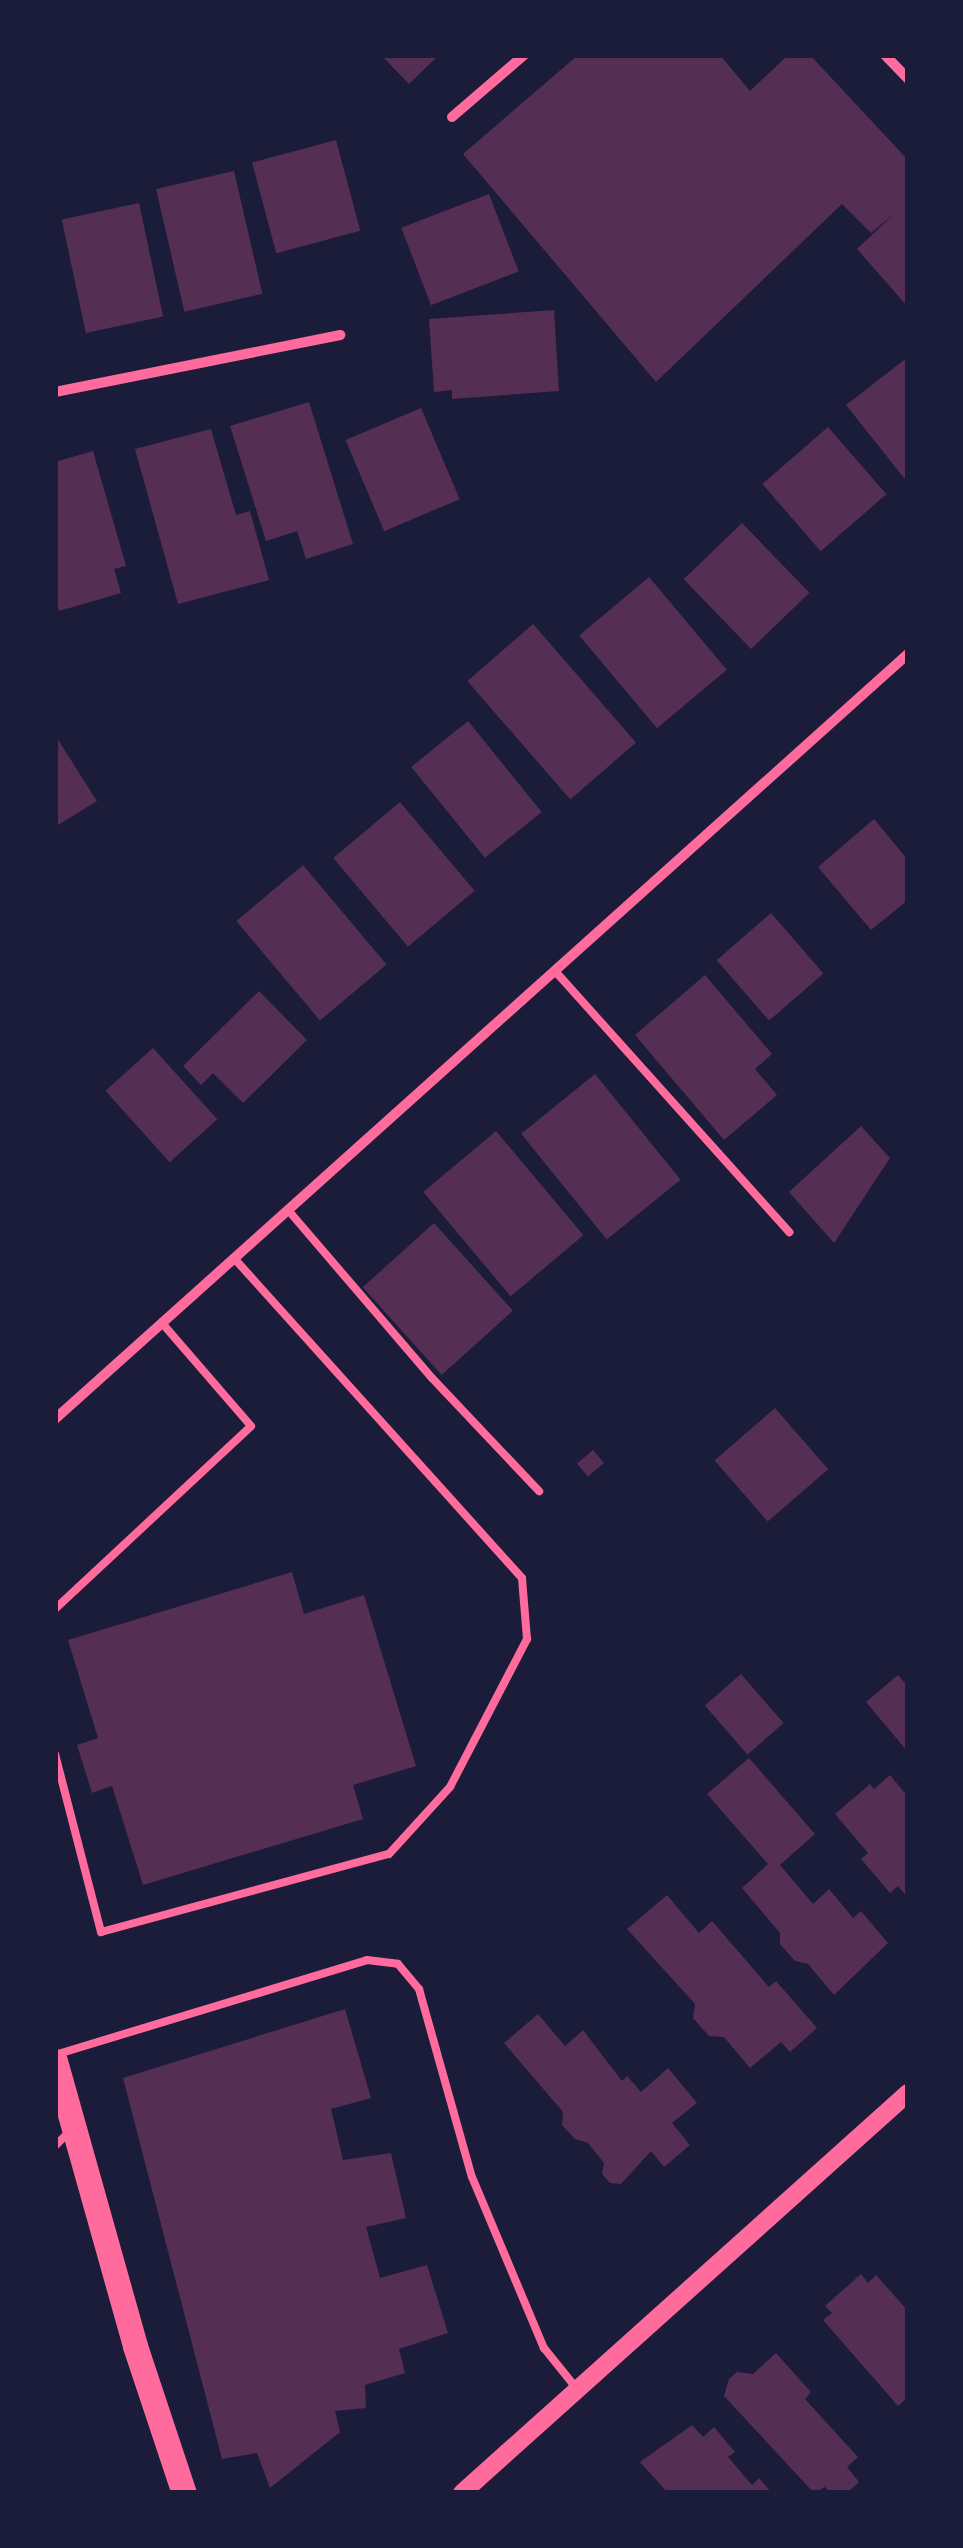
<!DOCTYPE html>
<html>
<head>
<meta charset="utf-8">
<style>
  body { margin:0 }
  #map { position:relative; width:963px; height:2548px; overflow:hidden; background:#1b1b3a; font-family:Roboto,sans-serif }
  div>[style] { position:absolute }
  .building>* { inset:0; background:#542f53; transform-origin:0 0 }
  .service>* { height:8px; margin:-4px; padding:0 4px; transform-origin:4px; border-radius:4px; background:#ff6b9d }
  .minor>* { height:10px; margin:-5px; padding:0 5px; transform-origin:5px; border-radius:5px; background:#ff6b9d }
  .tertiary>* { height:18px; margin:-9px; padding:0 9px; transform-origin:9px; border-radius:9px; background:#ff6b9d }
  .primary>* { height:25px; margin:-12.5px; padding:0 12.5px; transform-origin:12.5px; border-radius:12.5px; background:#ff6b9d }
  span { translate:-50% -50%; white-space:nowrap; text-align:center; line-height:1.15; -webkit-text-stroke:8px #1b1b3a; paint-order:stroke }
  .frame { position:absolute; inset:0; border:58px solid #1b1b3a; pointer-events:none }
</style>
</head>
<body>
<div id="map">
  <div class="building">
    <div style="clip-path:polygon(381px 55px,439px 55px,409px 84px)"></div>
    <div style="clip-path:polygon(578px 55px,720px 55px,750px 91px,788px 55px,810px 55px,908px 160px,908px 307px,857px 249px,894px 214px,871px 233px,842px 204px,656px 382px,463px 154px)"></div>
    <div style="left:336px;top:140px;width:94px;height:87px;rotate:75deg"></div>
    <div style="left:234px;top:171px;width:126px;height:80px;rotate:77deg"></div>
    <div style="left:489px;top:194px;width:83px;height:94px;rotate:69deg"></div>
    <div style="left:139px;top:203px;width:116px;height:79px;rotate:78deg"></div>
    <div style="clip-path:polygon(554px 310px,559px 391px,452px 399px,452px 390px,434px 392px,429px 319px)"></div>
    <div style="clip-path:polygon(908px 357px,908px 483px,846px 405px)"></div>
    <div style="clip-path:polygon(309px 402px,353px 544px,306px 559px,297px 531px,266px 541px,230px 426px)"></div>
    <div style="left:421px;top:408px;width:99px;height:82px;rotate:67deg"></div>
    <div style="left:828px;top:427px;width:89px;height:87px;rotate:49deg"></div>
    <div style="clip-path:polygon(211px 429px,236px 515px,250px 511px,269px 580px,178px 604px,135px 449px)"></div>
    <div style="clip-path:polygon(93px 451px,126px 566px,114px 569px,121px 593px,59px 611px,55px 597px,55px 462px)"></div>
    <div style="left:742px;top:523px;width:97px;height:81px;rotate:46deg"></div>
    <div style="left:649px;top:577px;width:121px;height:91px;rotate:50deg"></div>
    <div style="left:533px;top:624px;width:157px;height:87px;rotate:49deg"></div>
    <div style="left:468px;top:721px;width:117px;height:73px;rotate:51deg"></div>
    <div style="clip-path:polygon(55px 735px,97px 801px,55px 827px)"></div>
    <div style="left:400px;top:802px;width:116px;height:87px;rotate:50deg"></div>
    <div style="clip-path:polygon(874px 819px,908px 860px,908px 900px,871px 930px,818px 867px)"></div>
    <div style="left:303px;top:865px;width:130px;height:87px;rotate:50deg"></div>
    <div style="left:771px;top:913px;width:80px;height:72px;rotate:49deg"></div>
    <div style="clip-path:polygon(705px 975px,772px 1054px,755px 1069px,777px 1095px,724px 1140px,635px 1035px)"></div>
    <div style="clip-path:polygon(259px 991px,307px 1040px,243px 1103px,213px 1073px,201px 1085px,183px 1066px)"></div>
    <div style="left:153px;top:1048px;width:96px;height:64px;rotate:48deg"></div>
    <div style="left:595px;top:1074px;width:136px;height:95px;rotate:51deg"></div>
    <div style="clip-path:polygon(861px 1126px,890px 1158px,834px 1243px,789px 1192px)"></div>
    <div style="left:496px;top:1131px;width:136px;height:95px;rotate:50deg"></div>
    <div style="left:434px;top:1223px;width:118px;height:96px;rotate:48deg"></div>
    <div style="left:775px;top:1408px;width:81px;height:80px;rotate:49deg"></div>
    <div style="left:593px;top:1450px;width:17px;height:21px;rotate:50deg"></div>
    <div style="clip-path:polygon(292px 1572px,304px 1614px,364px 1595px,416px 1766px,353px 1785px,363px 1819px,143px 1885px,112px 1786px,92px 1793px,77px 1745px,98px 1738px,68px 1640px)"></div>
    <div style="left:741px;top:1674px;width:65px;height:48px;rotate:49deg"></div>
    <div style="clip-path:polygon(898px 1675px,908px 1687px,908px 1752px,866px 1702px)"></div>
    <div style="clip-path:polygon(749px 1758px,815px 1834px,780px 1865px,813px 1904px,829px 1889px,853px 1918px,861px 1911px,888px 1943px,834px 1995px,808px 1964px,795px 1961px,780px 1944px,780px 1933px,742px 1888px,768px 1864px,707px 1794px)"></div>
    <div style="clip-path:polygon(890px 1775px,908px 1797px,908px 1898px,898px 1886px,890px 1893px,861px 1859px,868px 1853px,835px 1814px,870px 1784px,874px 1789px)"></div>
    <div style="clip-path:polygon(667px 1895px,699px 1933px,712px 1921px,769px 1987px,776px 1981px,817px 2028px,790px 2052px,781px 2042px,750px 2068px,724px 2037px,709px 2036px,693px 2018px,695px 2004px,627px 1929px)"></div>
    <div style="clip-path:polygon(345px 2009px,371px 2098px,331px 2109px,343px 2160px,391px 2153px,406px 2218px,366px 2227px,380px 2278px,427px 2265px,448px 2333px,399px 2349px,405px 2373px,365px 2385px,366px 2408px,335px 2411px,340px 2432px,270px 2488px,257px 2453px,222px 2459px,123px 2078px)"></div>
    <div style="clip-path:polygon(538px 2014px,565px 2046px,583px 2030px,622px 2081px,627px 2076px,641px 2092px,668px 2068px,697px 2103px,672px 2123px,690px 2145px,664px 2167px,651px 2151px,621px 2184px,610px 2183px,602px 2174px,604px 2163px,588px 2143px,575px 2139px,562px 2125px,563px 2112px,504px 2043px)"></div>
    <div style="clip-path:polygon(861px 2274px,868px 2283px,876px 2275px,908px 2311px,908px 2397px,898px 2406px,823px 2320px,832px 2313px,825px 2306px)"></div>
    <div style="clip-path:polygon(776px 2353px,811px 2392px,805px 2399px,858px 2457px,847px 2467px,859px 2482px,847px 2493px,831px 2493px,825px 2487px,814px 2493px,724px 2396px,729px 2379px,737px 2372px,753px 2374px)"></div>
    <div style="clip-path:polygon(692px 2425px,703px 2437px,714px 2427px,735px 2452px,728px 2457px,752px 2485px,759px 2478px,772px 2493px,668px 2493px,640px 2462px)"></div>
  </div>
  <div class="service">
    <div style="left:555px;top:971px;width:351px;rotate:48.1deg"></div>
    <div style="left:288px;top:1210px;width:221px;rotate:49.4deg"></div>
    <div style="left:432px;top:1378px;width:156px;rotate:46.6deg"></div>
    <div style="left:55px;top:1609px;width:268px;rotate:-43deg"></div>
    <div style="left:251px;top:1426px;width:136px;rotate:-130.8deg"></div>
    <div style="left:55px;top:1754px;width:184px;rotate:75.5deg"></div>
    <div style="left:101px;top:1932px;width:298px;rotate:-15.2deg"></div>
    <div style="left:389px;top:1854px;width:91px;rotate:-47.7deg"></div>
    <div style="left:450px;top:1787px;width:167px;rotate:-62.5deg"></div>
    <div style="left:527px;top:1639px;width:61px;rotate:-94.7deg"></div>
    <div style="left:522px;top:1578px;width:431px;rotate:-132deg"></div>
    <div style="left:58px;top:2054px;width:323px;rotate:-16.9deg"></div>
    <div style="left:367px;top:1960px;width:31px;rotate:7deg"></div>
    <div style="left:398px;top:1964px;width:33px;rotate:50deg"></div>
    <div style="left:419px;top:1989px;width:195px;rotate:74.3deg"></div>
    <div style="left:472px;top:2177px;width:186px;rotate:67.2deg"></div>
    <div style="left:544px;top:2348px;width:53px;rotate:51.2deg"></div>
    <div style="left:55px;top:2146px;width:20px;rotate:-45deg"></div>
  </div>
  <div class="minor">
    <div style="left:885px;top:55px;width:33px;rotate:46deg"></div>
    <div style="left:452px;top:117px;width:95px;rotate:-40.7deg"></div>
    <div style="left:55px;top:392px;width:291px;rotate:-11.3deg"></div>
    <div style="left:55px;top:1419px;width:1146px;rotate:-41.89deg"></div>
  </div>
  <div class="tertiary">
    <div style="left:462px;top:2493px;width:599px;rotate:-41.89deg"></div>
  </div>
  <div class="primary">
    <div style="left:55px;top:2061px;width:296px;rotate:74.3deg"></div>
    <div style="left:135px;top:2346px;width:155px;rotate:71.6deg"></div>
  </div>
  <div class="frame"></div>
</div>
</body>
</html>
